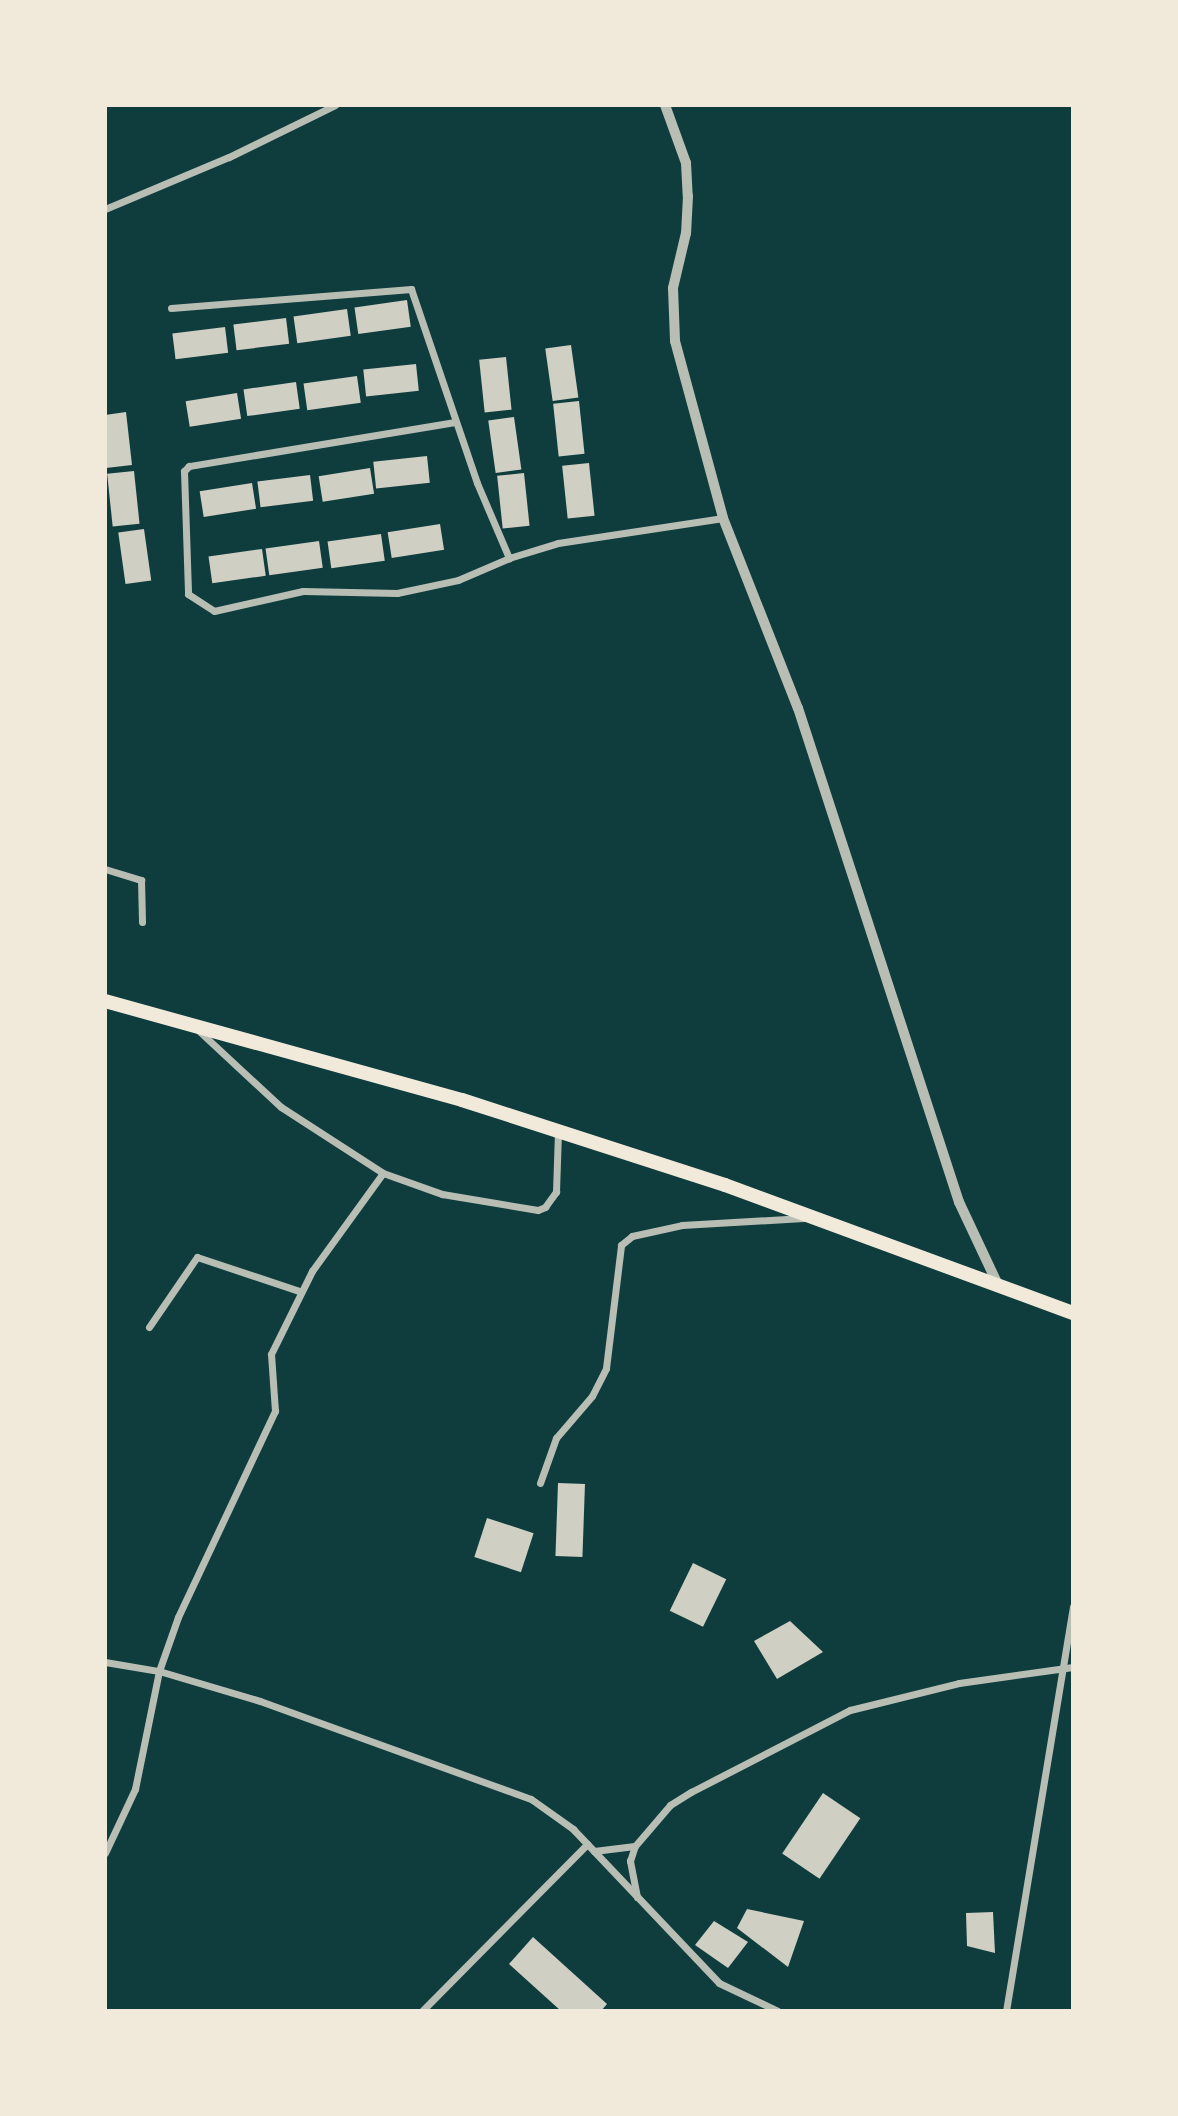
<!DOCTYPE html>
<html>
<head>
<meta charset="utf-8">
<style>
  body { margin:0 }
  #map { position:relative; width:1178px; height:2116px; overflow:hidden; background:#0f3d3e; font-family:"PT Serif",serif }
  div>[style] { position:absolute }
  .building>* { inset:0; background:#cfcfc3; transform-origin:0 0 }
  .minor>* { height:7px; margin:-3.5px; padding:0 3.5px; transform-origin:3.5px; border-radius:3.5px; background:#b8beb3 }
  .tertiary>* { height:10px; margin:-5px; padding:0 5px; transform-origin:5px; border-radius:5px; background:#b8beb3 }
  .trunk>* { height:14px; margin:-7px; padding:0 7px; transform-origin:7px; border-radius:7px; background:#f1e9da }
  span { translate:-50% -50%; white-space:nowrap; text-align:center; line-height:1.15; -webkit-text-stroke:5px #f1e9da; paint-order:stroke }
  .frame { position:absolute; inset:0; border:107px solid #f1e9da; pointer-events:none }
</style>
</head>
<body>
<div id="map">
  <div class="building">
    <div style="left:407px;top:300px;width:27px;height:53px;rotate:82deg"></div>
    <div style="left:347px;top:309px;width:27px;height:54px;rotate:82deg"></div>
    <div style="left:286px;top:318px;width:26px;height:53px;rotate:83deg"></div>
    <div style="left:225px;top:327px;width:26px;height:53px;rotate:83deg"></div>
    <div style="left:571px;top:345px;width:53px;height:26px;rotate:82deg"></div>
    <div style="left:506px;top:357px;width:53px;height:27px;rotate:84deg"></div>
    <div style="left:416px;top:364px;width:27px;height:53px;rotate:84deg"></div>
    <div style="left:357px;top:376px;width:27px;height:54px;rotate:82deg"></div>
    <div style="left:296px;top:382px;width:27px;height:53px;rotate:82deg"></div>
    <div style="left:237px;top:393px;width:26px;height:52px;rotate:81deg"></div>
    <div style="left:579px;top:401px;width:53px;height:26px;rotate:84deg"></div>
    <div style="clip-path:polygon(126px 412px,132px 465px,106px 468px,105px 415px)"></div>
    <div style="left:514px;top:417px;width:53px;height:26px;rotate:82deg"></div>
    <div style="left:427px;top:456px;width:27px;height:54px;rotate:84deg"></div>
    <div style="left:589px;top:463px;width:53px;height:27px;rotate:84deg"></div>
    <div style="left:370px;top:468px;width:26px;height:52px;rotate:81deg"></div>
    <div style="left:134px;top:471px;width:53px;height:27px;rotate:84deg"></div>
    <div style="left:524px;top:473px;width:53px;height:27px;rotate:84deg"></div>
    <div style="left:310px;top:475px;width:26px;height:53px;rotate:83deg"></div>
    <div style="left:252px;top:483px;width:26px;height:53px;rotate:81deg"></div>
    <div style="left:440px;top:524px;width:26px;height:53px;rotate:81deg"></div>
    <div style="left:144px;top:529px;width:52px;height:26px;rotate:82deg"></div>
    <div style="left:381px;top:534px;width:27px;height:54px;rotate:82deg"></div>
    <div style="left:319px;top:541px;width:27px;height:54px;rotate:82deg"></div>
    <div style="left:262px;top:549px;width:27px;height:54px;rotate:82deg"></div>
    <div style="left:558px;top:1483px;width:27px;height:73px;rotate:2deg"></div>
    <div style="left:487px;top:1518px;width:49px;height:41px;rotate:18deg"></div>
    <div style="left:693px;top:1563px;width:37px;height:53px;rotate:26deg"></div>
    <div style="clip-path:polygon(790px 1621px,823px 1652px,777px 1679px,754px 1641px)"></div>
    <div style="left:823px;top:1793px;width:45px;height:73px;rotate:34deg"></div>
    <div style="clip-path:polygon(747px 1909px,804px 1921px,788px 1967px,737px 1928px)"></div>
    <div style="clip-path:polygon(993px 1912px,995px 1953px,967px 1946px,966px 1913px)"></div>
    <div style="clip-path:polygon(714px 1921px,748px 1942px,728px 1968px,695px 1945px)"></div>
    <div style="clip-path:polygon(533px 1937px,607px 2004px,601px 2011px,561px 2011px,509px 1964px)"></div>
  </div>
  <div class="minor">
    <div style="left:105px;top:209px;width:134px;rotate:-22.8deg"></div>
    <div style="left:229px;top:157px;width:118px;rotate:-26.1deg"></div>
    <div style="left:171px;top:308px;width:241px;rotate:-4.5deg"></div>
    <div style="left:411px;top:289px;width:205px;rotate:71.2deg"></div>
    <div style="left:477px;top:483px;width:82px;rotate:66.9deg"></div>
    <div style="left:455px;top:422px;width:270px;rotate:170.6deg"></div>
    <div style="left:189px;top:466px;width:7px;rotate:135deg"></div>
    <div style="left:184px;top:471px;width:123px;rotate:88.1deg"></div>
    <div style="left:188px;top:594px;width:31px;rotate:33deg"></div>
    <div style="left:214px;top:611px;width:91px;rotate:-12.7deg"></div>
    <div style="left:303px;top:591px;width:94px;rotate:1.2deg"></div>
    <div style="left:397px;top:593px;width:62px;rotate:-12deg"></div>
    <div style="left:458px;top:580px;width:56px;rotate:-23.3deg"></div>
    <div style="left:509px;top:558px;width:51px;rotate:-17deg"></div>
    <div style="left:558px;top:543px;width:167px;rotate:-8.6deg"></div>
    <div style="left:105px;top:869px;width:38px;rotate:17deg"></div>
    <div style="left:141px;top:880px;width:42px;rotate:88.6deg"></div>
    <div style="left:198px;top:1030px;width:113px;rotate:42.9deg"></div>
    <div style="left:281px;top:1107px;width:121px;rotate:32.9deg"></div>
    <div style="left:383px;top:1173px;width:63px;rotate:19.6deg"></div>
    <div style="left:442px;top:1194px;width:97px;rotate:9.5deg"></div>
    <div style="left:538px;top:1210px;width:8px;rotate:-23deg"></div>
    <div style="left:545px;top:1207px;width:19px;rotate:-54deg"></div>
    <div style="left:556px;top:1192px;width:60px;rotate:-88.1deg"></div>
    <div style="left:149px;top:1327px;width:85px;rotate:-55.6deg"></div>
    <div style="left:197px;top:1257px;width:108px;rotate:18.4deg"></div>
    <div style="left:540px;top:1483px;width:48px;rotate:-70.4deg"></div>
    <div style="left:556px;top:1438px;width:55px;rotate:-49.4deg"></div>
    <div style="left:592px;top:1396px;width:31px;rotate:-63deg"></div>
    <div style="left:606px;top:1368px;width:124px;rotate:-83deg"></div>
    <div style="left:621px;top:1245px;width:14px;rotate:-39deg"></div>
    <div style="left:632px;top:1236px;width:51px;rotate:-12.4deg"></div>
    <div style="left:682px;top:1225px;width:122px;rotate:-3.3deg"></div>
    <div style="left:105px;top:1662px;width:55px;rotate:9.5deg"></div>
    <div style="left:159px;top:1671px;width:105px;rotate:16.5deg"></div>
    <div style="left:260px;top:1701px;width:288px;rotate:19.9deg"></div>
    <div style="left:531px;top:1799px;width:52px;rotate:35.5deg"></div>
    <div style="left:573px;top:1829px;width:212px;rotate:46.5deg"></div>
    <div style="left:719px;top:1983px;width:65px;rotate:25.4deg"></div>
    <div style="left:594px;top:1851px;width:41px;rotate:-7deg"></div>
    <div style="left:105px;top:1853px;width:71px;rotate:-64.9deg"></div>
    <div style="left:135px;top:1789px;width:120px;rotate:-78.5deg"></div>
    <div style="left:159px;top:1671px;width:57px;rotate:-70.6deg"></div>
    <div style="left:178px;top:1617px;width:228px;rotate:-64.8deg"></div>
    <div style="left:275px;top:1411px;width:57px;rotate:-94deg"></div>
    <div style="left:271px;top:1354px;width:93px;rotate:-63.7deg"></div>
    <div style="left:312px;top:1271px;width:121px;rotate:-54.1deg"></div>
    <div style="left:637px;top:1897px;width:37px;rotate:-101deg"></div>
    <div style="left:630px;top:1861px;width:16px;rotate:-72deg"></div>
    <div style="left:635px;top:1846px;width:54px;rotate:-49.5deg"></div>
    <div style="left:670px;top:1805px;width:25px;rotate:-32deg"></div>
    <div style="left:691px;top:1792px;width:179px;rotate:-27.3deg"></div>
    <div style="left:850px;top:1710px;width:112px;rotate:-13.9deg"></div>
    <div style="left:959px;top:1683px;width:115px;rotate:-8deg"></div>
    <div style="left:422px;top:2011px;width:235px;rotate:-45.3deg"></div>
    <div style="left:1006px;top:2011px;width:410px;rotate:-80.6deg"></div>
  </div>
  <div class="tertiary">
    <div style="left:665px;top:105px;width:62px;rotate:70.1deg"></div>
    <div style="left:686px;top:163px;width:33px;rotate:87deg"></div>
    <div style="left:688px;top:196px;width:37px;rotate:93deg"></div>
    <div style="left:686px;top:233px;width:57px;rotate:103.3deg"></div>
    <div style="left:673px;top:288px;width:53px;rotate:87.8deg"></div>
    <div style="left:675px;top:341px;width:183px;rotate:74.8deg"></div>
    <div style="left:723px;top:518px;width:204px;rotate:68.5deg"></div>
    <div style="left:798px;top:708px;width:520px;rotate:71.95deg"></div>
    <div style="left:959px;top:1202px;width:92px;rotate:64.8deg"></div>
  </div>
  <div class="trunk">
    <div style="left:105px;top:1001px;width:370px;rotate:15.5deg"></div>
    <div style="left:462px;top:1100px;width:276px;rotate:17.9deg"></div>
    <div style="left:725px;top:1185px;width:371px;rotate:20.2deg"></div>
  </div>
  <div class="frame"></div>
</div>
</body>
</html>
